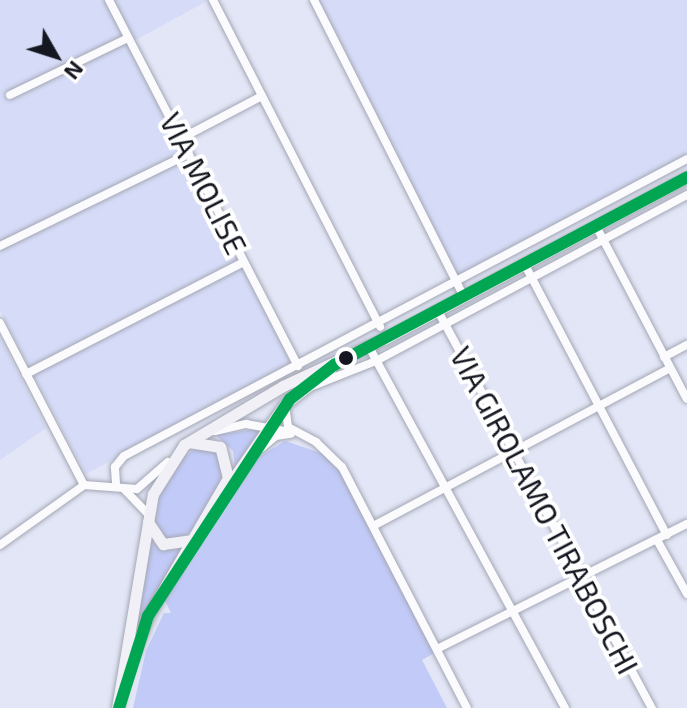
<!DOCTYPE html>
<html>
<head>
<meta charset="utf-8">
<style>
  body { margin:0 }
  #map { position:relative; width:687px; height:708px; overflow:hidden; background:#e2e6f6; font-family:"Exo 2",sans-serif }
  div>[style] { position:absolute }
  .built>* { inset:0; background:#d6dcf8 }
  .green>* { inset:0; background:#c2caf7 }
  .roads { filter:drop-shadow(0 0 2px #a4a7b4) drop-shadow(0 0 2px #a4a7b4) }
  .minor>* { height:8px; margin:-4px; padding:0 4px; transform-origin:4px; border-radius:4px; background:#fbfbfe }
  .major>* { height:11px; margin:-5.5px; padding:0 5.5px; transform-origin:5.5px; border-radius:5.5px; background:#f0f0f6 }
  .bus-1>* { height:12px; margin:-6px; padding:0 6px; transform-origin:6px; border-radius:6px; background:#00a651 }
  .dots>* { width:22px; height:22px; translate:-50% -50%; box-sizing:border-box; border:4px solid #fff; border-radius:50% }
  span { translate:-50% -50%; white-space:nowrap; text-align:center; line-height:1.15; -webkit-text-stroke:8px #fff; paint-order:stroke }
  .street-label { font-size:30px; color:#141620 }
  .north { position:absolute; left:16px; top:16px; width:80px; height:80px; -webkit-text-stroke:6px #fff; paint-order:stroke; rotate:129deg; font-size:22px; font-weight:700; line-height:32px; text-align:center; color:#141620 }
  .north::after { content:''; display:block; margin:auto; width:28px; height:36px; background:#141620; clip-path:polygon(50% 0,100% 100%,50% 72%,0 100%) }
</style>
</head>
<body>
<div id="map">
  <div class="built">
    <div style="clip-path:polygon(0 0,209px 0,134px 41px,298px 361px,86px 474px,0 311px)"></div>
    <div style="clip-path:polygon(314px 0,687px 0,687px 157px,459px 279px)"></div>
    <div style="clip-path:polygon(0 337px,46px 428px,0 460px)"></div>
  </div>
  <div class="green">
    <div style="clip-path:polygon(262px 428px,235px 467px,233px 451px,216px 435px)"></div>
    <div style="clip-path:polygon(285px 441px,321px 453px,339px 467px,436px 652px,422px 660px,447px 708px,133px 708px,146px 651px,164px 613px,171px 613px,165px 601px,259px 457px)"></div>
    <div style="clip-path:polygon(197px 447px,212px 448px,224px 460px,222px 481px,191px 531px,182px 538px,164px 538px,154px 524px,161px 489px,179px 460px)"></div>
    <div style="clip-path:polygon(148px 540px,165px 550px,183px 549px,134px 636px)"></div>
  </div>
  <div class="roads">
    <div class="minor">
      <div style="left:109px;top:0;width:412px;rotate:62.7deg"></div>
      <div style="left:213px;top:0;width:367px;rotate:62.9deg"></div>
      <div style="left:314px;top:0;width:333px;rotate:63.2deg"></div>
      <div style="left:10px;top:95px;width:131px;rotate:-25.8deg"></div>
      <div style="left:182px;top:138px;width:90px;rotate:-27.7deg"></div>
      <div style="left:596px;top:226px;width:195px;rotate:62.3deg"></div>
      <div style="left:0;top:246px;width:210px;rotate:-26deg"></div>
      <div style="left:525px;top:265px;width:305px;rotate:62.3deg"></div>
      <div style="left:438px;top:311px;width:451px;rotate:61.7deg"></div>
      <div style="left:0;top:323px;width:182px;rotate:62.6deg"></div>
      <div style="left:369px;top:347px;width:411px;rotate:61.5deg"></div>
      <div style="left:664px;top:357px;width:26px;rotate:-28deg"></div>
      <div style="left:26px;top:374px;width:245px;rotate:-27.2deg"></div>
      <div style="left:305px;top:389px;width:76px;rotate:-21.5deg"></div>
      <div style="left:376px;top:361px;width:353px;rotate:-28.1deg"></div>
      <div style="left:285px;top:405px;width:22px;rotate:82deg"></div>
      <div style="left:288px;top:427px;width:32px;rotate:28deg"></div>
      <div style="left:316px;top:442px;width:36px;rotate:44deg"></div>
      <div style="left:342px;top:467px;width:271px;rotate:62.6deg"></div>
      <div style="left:215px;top:431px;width:32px;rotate:-13deg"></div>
      <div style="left:246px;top:424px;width:46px;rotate:10.1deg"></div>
      <div style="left:258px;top:451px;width:23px;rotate:-40deg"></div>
      <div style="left:276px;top:436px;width:15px;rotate:-8deg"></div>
      <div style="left:116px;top:483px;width:16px;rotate:-94deg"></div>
      <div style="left:115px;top:467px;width:14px;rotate:-51deg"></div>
      <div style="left:124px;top:456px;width:637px;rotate:-27.81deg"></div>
      <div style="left:124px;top:489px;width:35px;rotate:46deg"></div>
      <div style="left:375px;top:525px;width:334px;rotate:-28deg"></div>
      <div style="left:657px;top:540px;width:62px;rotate:60.9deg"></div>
      <div style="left:0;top:545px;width:103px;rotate:-35.5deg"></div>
      <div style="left:84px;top:485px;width:53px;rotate:4.3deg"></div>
      <div style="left:137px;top:489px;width:41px;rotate:-41.1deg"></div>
      <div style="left:437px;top:649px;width:280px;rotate:-26.6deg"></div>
    </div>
    <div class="major">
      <div style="left:230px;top:483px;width:96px;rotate:-55.2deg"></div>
      <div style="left:285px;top:404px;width:58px;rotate:-38deg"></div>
      <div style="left:148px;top:522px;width:27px;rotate:56deg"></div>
      <div style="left:163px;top:544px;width:28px;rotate:-8deg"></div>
      <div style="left:126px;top:673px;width:61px;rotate:-68.9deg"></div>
      <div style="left:148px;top:616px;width:160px;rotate:-59.9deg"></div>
      <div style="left:228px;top:478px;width:32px;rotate:-104deg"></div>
      <div style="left:220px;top:447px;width:30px;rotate:-171deg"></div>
      <div style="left:117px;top:708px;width:217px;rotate:-80.5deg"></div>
      <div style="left:153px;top:494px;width:58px;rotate:-57.7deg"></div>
      <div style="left:184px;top:445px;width:115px;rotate:-30.8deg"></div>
      <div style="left:283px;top:386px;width:114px;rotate:-25deg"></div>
      <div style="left:386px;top:338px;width:341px;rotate:-28.1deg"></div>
    </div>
  </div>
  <div class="bus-1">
    <div style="left:119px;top:708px;width:96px;rotate:-72.5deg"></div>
    <div style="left:148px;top:616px;width:259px;rotate:-56.8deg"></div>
    <div style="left:290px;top:399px;width:56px;rotate:-37.7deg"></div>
    <div style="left:334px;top:365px;width:400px;rotate:-28deg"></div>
  </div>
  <div class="dots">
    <div style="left:346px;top:358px;background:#141620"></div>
  </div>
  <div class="street-label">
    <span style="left:204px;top:183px;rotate:63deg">VIA MOLISE</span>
    <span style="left:545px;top:510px;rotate:62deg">VIA GIROLAMO TIRABOSCHI</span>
  </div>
  <div class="north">N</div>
</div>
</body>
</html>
